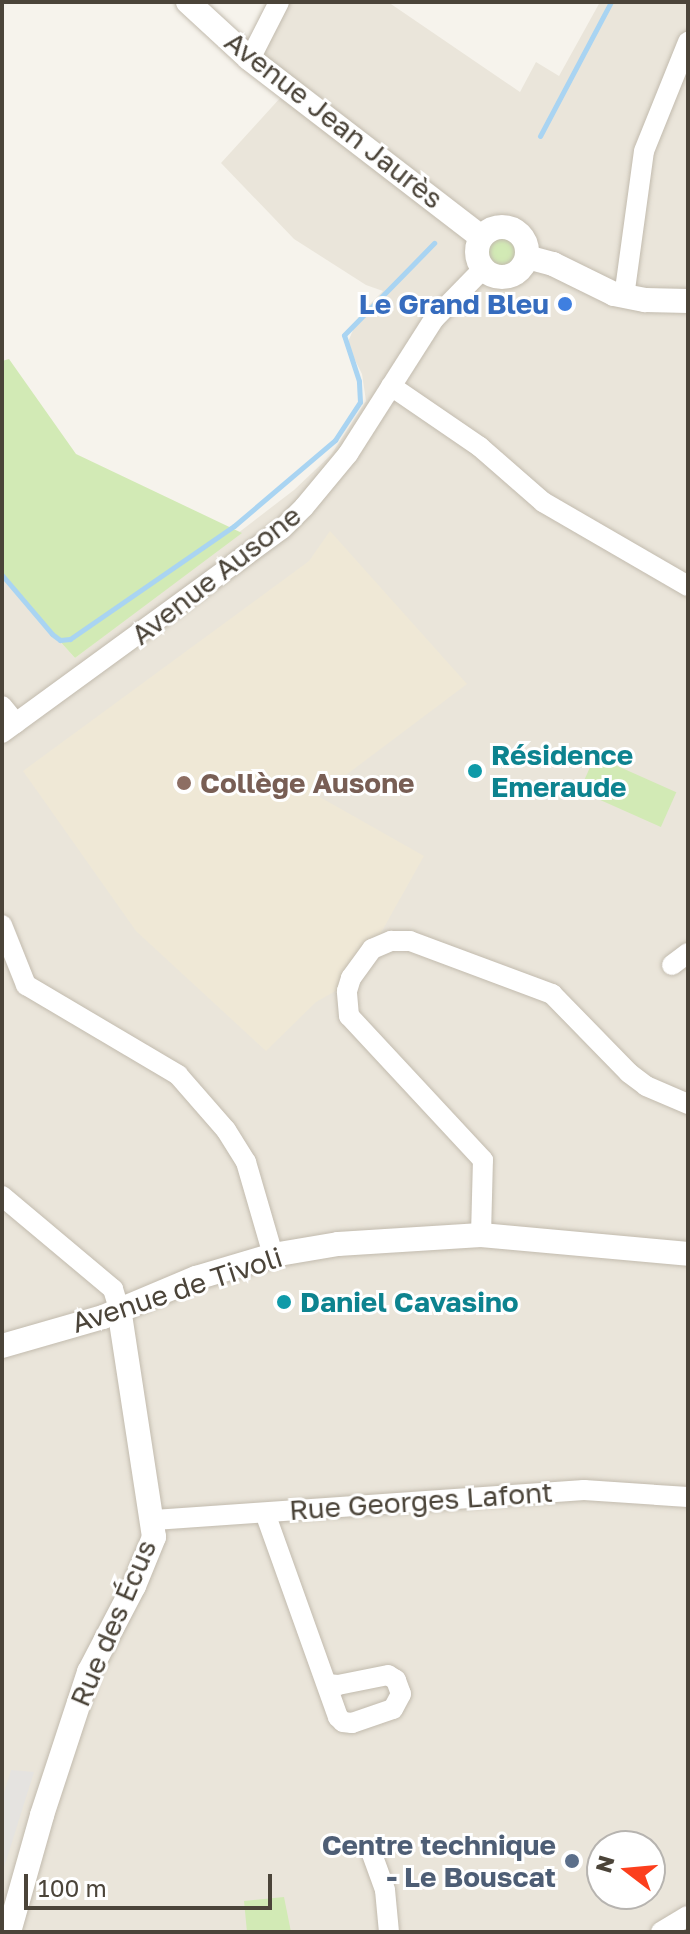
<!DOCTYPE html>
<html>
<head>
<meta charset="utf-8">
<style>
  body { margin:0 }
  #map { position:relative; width:690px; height:1934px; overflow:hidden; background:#f6f3ec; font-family:"Golos Text",sans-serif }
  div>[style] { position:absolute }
  .residential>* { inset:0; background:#eae5da }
  .education>* { inset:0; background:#efe8d6 }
  .green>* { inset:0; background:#d2eab5; transform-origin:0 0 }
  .round { border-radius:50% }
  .parking>* { inset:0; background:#e5e3e0 }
  .stream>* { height:5px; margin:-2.5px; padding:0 2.5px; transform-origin:2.5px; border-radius:2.5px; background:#a9d4f2 }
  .roads { filter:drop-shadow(0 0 2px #c2bbae) drop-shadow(0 0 2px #c2bbae) }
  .minor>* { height:20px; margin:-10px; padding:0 10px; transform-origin:10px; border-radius:10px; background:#fff }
  .tertiary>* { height:24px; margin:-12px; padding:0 12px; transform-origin:12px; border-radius:12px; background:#fff }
  .tertiary>.ring { margin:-12px; padding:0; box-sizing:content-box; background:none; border:24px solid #fff; border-radius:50% }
  .dots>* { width:22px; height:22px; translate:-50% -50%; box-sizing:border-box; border:4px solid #fff; border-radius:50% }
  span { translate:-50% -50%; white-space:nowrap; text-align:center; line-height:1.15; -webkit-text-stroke:6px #fff; paint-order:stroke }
  .street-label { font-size:28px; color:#4b4439 }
  .shop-label { font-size:28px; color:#366cbe; font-weight:700 }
  .right { translate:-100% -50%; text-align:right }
  .culture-label { font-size:28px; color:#0d838f; font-weight:700 }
  .left { translate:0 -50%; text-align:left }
  .education-label { font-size:28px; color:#785e54; font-weight:700 }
  .service-label { font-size:28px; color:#4e5e75; font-weight:700 }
  .frame { position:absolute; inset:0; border:4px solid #4b4439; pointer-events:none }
  .north { position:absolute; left:586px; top:1830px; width:80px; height:80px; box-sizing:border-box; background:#fff; border:2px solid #b7b4b0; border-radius:50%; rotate:286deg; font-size:22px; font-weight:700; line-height:32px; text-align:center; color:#4b4439 }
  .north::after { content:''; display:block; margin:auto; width:28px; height:36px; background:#fc3f1d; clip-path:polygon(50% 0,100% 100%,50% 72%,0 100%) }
  .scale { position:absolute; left:24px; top:1874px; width:248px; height:36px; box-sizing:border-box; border:4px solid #4b4439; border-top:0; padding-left:10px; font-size:24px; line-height:28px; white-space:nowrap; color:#4b4439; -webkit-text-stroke:6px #fff; paint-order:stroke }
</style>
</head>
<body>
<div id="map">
  <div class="residential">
    <div style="clip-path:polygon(evenodd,271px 2px,388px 2px,520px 92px,536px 62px,559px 76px,600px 2px,688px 2px,688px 1932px,2px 1932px,2px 577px,75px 658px,294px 490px,331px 455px,366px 401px,362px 374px,347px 344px,360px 314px,383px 291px,366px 285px,294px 239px,221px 163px,281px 97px,240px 59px,271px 2px,602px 1846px,650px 1846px,650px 1894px,602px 1894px,602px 1846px)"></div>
  </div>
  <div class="education">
    <div style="clip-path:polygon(330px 531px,467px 684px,318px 796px,424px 856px,378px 938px,349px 963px,339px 989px,316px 1002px,266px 1051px,136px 931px,23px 771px,309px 561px)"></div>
  </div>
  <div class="green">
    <div class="round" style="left:487px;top:236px;width:30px;height:30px"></div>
    <div style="clip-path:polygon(9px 359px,76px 454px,242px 533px,75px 658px,2px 577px,2px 361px)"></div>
    <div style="left:595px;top:756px;width:89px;height:38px;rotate:24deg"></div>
    <div style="clip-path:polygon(284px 1897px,291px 1932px,247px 1932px,244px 1901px)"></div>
  </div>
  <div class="parking">
    <div style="clip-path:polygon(11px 1770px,34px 1772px,2px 1874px,2px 1799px)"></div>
  </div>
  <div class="stream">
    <div style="left:540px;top:136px;width:152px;rotate:-62.1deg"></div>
    <div style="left:2px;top:575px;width:77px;rotate:49.7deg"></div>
    <div style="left:52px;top:634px;width:10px;rotate:37deg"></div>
    <div style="left:60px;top:640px;width:10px;rotate:-6deg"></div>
    <div style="left:70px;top:639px;width:199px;rotate:-34.6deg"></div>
    <div style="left:234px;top:526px;width:133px;rotate:-40.4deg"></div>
    <div style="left:335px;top:440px;width:45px;rotate:-56.7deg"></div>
    <div style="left:360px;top:402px;width:21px;rotate:-93deg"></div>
    <div style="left:359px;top:381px;width:48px;rotate:-108.1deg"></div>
    <div style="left:344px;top:335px;width:129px;rotate:-45.6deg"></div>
  </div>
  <div class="roads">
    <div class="minor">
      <div style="left:250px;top:59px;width:64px;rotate:-63deg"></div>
      <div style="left:624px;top:297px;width:147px;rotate:-82.2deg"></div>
      <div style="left:644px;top:151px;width:118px;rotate:-68deg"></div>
      <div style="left:391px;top:386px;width:108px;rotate:34.4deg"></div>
      <div style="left:480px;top:447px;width:84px;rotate:41.1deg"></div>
      <div style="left:543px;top:502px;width:168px;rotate:30.1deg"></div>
      <div style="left:2px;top:706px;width:22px;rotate:51deg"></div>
      <div style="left:2px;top:733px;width:346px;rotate:-36.1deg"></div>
      <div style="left:282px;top:529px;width:31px;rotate:-45deg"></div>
      <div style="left:304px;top:507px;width:69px;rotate:-50.3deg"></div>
      <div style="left:348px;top:454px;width:160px;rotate:-57.5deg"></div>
      <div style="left:434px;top:319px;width:70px;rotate:-45.6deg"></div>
      <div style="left:2px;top:925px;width:65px;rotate:68.2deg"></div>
      <div style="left:26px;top:985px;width:177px;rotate:30.6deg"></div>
      <div style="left:178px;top:1075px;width:73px;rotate:48.9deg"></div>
      <div style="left:226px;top:1130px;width:38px;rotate:58deg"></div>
      <div style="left:246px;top:1162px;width:97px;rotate:73.8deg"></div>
      <div style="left:672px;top:965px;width:20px;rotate:-37deg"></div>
      <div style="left:2px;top:1196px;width:145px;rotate:40deg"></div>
      <div style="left:113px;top:1289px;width:21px;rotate:73deg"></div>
      <div style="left:481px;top:1235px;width:75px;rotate:-88.5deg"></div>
      <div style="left:483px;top:1160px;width:197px;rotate:-132.9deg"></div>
      <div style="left:349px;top:1016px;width:25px;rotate:-95deg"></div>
      <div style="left:347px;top:991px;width:14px;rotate:-73deg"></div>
      <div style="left:351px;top:978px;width:36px;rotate:-54deg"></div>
      <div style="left:372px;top:949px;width:21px;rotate:-23deg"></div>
      <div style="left:391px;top:941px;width:19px"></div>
      <div style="left:410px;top:941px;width:152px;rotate:20.5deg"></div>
      <div style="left:552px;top:994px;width:110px;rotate:45.7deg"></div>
      <div style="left:629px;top:1073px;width:21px;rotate:37deg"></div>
      <div style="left:646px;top:1086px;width:46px;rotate:23.2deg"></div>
      <div style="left:265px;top:1513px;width:217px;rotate:70.3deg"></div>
      <div style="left:338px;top:1717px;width:7px;rotate:45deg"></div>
      <div style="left:343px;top:1722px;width:9px;rotate:6deg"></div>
      <div style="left:352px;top:1723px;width:43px;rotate:-18.9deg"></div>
      <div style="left:393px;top:1709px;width:17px;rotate:-62deg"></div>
      <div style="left:401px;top:1694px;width:15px;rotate:-110deg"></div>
      <div style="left:396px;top:1680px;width:9px;rotate:-148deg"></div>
      <div style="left:388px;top:1675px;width:51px;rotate:168.7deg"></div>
      <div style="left:338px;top:1685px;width:11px;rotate:-175deg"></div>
      <div style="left:154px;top:1520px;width:431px;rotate:-4deg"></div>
      <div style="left:584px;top:1490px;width:104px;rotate:3.9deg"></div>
      <div style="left:372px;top:1854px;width:38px;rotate:70deg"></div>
      <div style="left:385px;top:1890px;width:42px;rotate:84.6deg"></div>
      <div style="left:661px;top:1932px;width:31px;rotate:-31deg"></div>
    </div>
    <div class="tertiary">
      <div style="left:188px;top:2px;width:84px;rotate:42.6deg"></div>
      <div style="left:250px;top:59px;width:292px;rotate:37.6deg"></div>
      <div class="ring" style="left:477px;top:227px;width:26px;height:26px"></div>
      <div style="left:527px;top:257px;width:27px;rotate:15deg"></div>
      <div style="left:553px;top:264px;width:68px;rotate:26.2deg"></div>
      <div style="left:614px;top:294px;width:32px;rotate:11deg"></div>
      <div style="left:645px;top:300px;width:43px;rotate:1.3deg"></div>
      <div style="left:2px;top:1346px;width:105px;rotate:-16deg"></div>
      <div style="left:103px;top:1317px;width:101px;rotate:-22.8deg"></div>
      <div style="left:196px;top:1278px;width:80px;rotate:-16.6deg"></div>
      <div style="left:273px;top:1255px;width:66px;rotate:-9.6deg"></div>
      <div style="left:338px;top:1244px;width:143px;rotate:-3.6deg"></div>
      <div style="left:481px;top:1235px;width:208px;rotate:5.2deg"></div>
      <div style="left:9px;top:1932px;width:122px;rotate:-74.2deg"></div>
      <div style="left:42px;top:1815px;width:151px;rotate:-71.8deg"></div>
      <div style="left:89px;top:1672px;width:97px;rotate:-62.4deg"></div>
      <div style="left:134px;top:1586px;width:53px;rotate:-67.8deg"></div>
      <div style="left:154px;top:1537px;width:231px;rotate:-98.7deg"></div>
    </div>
  </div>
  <div class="dots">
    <div style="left:565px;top:304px;background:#3f7fe0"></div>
    <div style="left:475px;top:771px;background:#0f9aa8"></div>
    <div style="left:184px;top:783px;background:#8d6e63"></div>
    <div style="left:284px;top:1302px;background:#0f9aa8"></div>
    <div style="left:572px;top:1861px;background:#5c6f8a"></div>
  </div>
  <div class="street-label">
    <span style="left:334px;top:120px;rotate:38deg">Avenue Jean Jaurès</span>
    <span style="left:216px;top:575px;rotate:-38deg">Avenue Ausone</span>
    <span style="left:177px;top:1290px;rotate:-18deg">Avenue de Tivoli</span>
    <span style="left:421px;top:1501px;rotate:-4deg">Rue Georges Lafont</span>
    <span style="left:113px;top:1623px;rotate:-67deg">Rue des Écus</span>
  </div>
  <div class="shop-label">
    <span class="right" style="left:549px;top:304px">Le Grand Bleu</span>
  </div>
  <div class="culture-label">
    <span class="left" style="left:491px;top:771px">Résidence<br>Emeraude</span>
    <span class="left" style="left:300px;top:1302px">Daniel Cavasino</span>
  </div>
  <div class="education-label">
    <span class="left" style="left:200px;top:783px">Collège Ausone</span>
  </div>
  <div class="service-label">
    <span class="right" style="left:556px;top:1861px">Centre technique<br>- Le Bouscat</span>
  </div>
  <div class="frame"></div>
  <div class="north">N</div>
  <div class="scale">100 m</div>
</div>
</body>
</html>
